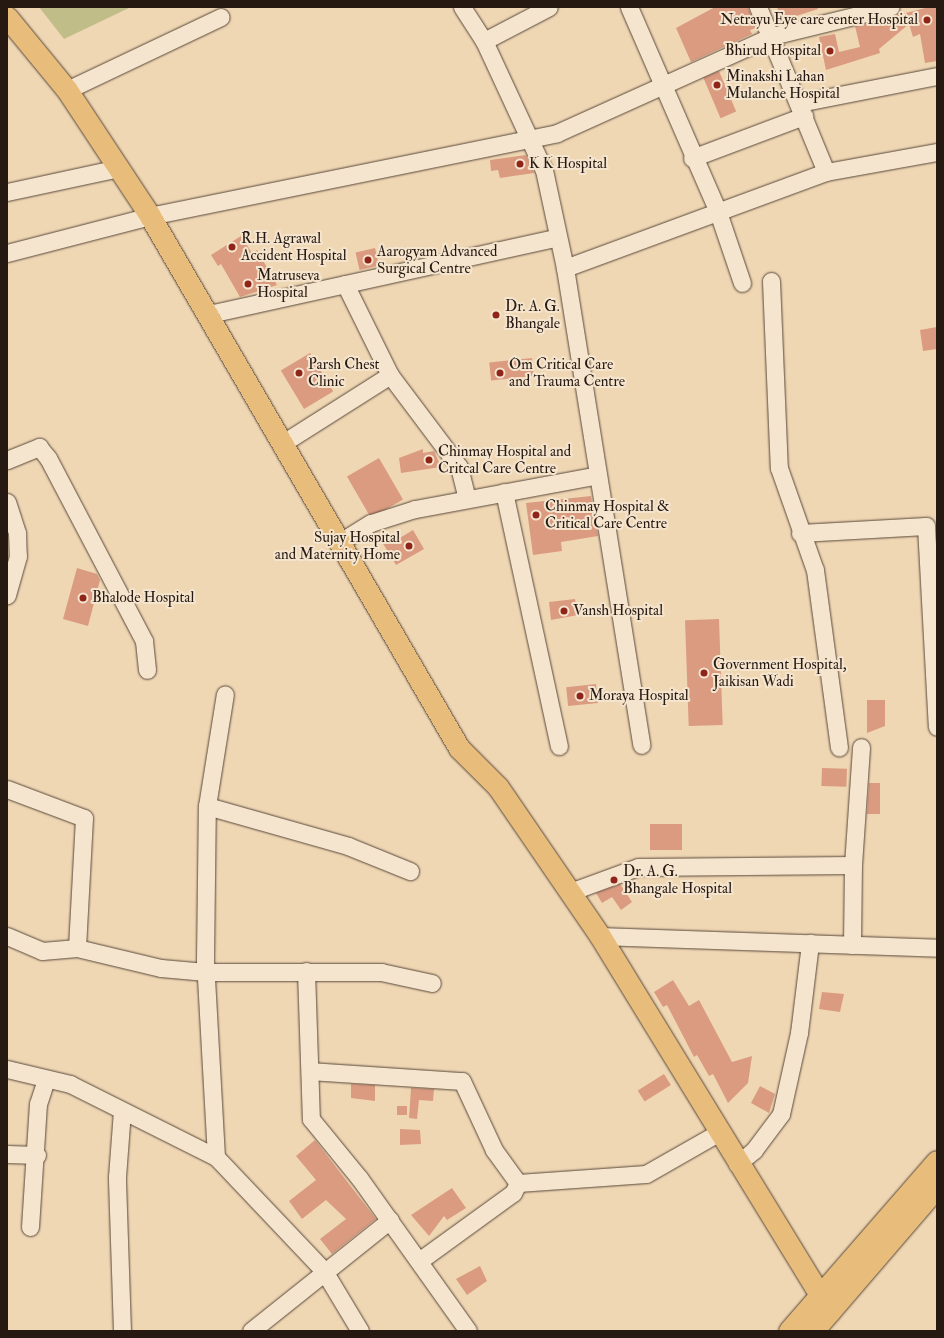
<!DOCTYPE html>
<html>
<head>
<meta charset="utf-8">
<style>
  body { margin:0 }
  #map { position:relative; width:944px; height:1338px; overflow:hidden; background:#f0d7b4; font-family:"IM FELL Double Pica",serif }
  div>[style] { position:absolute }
  .green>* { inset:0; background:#c0bd89 }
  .building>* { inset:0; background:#da9b81; transform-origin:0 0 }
  .roads { filter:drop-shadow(0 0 1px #58483a) drop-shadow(0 0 1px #58483a) }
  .minor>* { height:17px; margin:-8.5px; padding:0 8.5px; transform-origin:8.5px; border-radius:8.5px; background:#f5e5ce }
  .major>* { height:21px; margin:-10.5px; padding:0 10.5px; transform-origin:10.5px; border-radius:10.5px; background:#e8bc7a }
  .dots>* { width:11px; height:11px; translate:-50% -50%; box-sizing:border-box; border:2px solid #f5e5ce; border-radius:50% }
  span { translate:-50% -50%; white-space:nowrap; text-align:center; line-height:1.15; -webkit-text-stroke:4px #f5e5ce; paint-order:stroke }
  .poi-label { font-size:15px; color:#261912 }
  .right { translate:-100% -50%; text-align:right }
  .left { translate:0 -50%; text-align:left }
  .frame { position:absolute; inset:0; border:8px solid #261912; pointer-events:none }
</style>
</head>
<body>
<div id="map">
  <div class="green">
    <div style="clip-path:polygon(39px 7px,131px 7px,64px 39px)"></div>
  </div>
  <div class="building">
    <div style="clip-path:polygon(715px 7px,748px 7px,756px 28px,750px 30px,752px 34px,691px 62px,676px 28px)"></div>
    <div style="clip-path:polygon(777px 7px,817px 7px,818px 9px,781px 21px)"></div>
    <div style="clip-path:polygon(929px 7px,937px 7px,937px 61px,925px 63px,920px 34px,913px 37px,909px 24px,879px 49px,880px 53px,826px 70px,819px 37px,835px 34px,839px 52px,860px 47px,855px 26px)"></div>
    <div style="left:719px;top:71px;width:44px;height:17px;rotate:67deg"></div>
    <div style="clip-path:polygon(526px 155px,534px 173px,500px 178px,498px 170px,491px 171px,490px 160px)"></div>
    <div style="clip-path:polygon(241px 236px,252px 253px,257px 250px,277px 285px,240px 297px,221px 264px,218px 266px,211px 255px)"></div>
    <div style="left:375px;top:248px;width:18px;height:20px;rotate:77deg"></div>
    <div style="clip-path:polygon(937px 327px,937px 349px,923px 351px,920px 330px)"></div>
    <div style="left:310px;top:353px;width:45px;height:34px;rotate:59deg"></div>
    <div style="left:532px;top:358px;width:18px;height:43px;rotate:84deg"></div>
    <div style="clip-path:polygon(423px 449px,423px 453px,434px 451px,441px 467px,401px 473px,399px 458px)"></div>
    <div style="left:379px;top:458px;width:48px;height:37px;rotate:60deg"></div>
    <div style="clip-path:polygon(591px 496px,598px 536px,561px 542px,562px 551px,533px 555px,526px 503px)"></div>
    <div style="clip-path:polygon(413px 530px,424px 549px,396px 565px,382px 542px,395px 534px,398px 539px)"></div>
    <div style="clip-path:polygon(77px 568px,97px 574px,100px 580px,88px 626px,63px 619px)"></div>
    <div style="clip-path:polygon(575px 599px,578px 615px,551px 620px,549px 602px)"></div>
    <div style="left:719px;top:619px;width:106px;height:34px;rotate:88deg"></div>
    <div style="left:596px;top:684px;width:19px;height:30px;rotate:84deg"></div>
    <div style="clip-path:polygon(867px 700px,885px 700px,885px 726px,867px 733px)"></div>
    <div style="left:822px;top:768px;width:25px;height:18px;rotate:2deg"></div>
    <div style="clip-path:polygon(869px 783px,880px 783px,880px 814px,867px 814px)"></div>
    <div style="left:682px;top:824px;width:26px;height:32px;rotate:90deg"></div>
    <div style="clip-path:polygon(620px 884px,632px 902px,621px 910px,612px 897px,602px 903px,596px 893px)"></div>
    <div style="clip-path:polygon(673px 980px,689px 1006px,699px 1000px,732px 1062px,752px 1056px,748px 1083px,728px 1103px,713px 1074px,709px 1076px,697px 1055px,694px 1057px,667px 1005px,663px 1007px,654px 992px)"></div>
    <div style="clip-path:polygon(822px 992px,844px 994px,840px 1012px,819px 1009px)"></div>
    <div style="left:664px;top:1074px;width:13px;height:31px;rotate:58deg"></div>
    <div style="clip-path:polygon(351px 1084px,375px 1085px,375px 1101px,351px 1098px)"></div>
    <div style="clip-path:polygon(760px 1086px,775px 1094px,769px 1113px,751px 1103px)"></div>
    <div style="clip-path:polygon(411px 1088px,434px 1089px,433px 1101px,419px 1100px,417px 1119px,409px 1118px)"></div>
    <div style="left:397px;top:1106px;width:10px;height:9px"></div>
    <div style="clip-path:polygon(400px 1129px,420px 1130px,421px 1144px,400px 1145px)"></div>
    <div style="clip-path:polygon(315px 1140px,376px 1219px,332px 1254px,320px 1239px,346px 1219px,326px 1200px,302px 1219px,289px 1201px,316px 1180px,296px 1156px)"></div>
    <div style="clip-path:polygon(452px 1188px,466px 1208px,447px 1220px,444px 1216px,429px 1236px,411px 1215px)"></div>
    <div style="clip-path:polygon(480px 1266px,487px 1281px,467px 1295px,456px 1279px)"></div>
  </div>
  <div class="roads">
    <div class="minor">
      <div style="left:462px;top:7px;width:40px;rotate:57.1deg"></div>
      <div style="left:484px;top:41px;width:142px;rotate:65.1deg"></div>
      <div style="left:544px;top:170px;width:100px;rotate:77.9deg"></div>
      <div style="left:565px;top:268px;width:483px;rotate:80.9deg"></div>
      <div style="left:629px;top:7px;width:223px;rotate:66.5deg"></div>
      <div style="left:718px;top:212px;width:75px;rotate:71.3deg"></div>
      <div style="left:758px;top:7px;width:178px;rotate:67.6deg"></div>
      <div style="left:484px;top:41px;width:73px;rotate:-27.6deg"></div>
      <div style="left:67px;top:90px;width:170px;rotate:-25.4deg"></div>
      <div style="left:799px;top:103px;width:141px;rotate:-11.1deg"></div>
      <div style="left:692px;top:158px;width:120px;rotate:-20.6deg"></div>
      <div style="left:7px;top:192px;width:115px;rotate:-12.1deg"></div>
      <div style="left:7px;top:253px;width:148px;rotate:-14.5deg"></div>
      <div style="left:150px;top:216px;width:415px;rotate:-11.5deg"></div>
      <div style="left:557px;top:133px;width:236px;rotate:-24.3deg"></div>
      <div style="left:772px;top:36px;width:122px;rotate:-13.7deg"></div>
      <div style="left:565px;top:268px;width:278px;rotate:-20.2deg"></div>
      <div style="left:826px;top:172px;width:113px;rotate:-10.2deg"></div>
      <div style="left:771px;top:281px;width:187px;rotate:87.6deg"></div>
      <div style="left:779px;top:468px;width:108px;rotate:70.6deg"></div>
      <div style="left:815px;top:570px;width:179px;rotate:82.3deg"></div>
      <div style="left:345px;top:284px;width:102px;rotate:63.7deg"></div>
      <div style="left:390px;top:375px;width:115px;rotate:53.1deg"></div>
      <div style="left:459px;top:467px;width:33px;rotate:76deg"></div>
      <div style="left:209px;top:314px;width:357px;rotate:-12.4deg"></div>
      <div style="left:283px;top:443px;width:127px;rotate:-32.4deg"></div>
      <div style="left:7px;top:460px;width:35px;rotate:-22deg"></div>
      <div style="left:39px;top:447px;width:14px;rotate:51deg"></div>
      <div style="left:48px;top:458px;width:207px;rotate:62.3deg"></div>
      <div style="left:144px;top:641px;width:29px;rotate:84deg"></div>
      <div style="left:504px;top:492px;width:260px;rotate:77.8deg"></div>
      <div style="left:7px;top:502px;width:33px;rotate:72deg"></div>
      <div style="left:17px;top:533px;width:23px;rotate:88deg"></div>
      <div style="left:18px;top:556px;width:41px;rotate:105.8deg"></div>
      <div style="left:800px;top:533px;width:126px;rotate:-3.2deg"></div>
      <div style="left:926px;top:526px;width:201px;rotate:86.9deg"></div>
      <div style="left:340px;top:542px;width:36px;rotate:-32deg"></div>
      <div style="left:371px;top:523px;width:46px;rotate:-17.7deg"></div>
      <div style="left:415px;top:509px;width:186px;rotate:-10.5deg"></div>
      <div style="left:7px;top:789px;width:82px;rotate:20.6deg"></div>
      <div style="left:84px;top:818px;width:130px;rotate:93.1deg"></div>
      <div style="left:207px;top:806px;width:147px;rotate:15.8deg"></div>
      <div style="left:348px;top:846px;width:67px;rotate:22deg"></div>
      <div style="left:570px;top:892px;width:72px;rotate:-20.2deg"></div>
      <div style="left:638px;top:867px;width:215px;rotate:-0.5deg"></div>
      <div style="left:7px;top:936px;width:38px;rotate:23deg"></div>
      <div style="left:42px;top:951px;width:35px;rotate:-5deg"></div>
      <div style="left:77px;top:948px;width:86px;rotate:13.4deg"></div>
      <div style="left:161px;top:968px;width:45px;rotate:5.1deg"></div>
      <div style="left:206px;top:972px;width:175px"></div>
      <div style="left:381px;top:972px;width:52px;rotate:12.2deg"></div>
      <div style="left:600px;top:936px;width:337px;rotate:2deg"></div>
      <div style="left:852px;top:945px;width:80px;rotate:-89.3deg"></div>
      <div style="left:853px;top:865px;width:118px;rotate:-86.1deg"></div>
      <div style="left:306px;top:971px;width:148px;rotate:88.1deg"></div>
      <div style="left:311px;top:1119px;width:77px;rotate:50.8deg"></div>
      <div style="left:360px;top:1179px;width:186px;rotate:54.6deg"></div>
      <div style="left:7px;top:1069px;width:65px;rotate:13.4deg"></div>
      <div style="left:70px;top:1084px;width:163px;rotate:26.6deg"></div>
      <div style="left:216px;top:1157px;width:157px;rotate:46.5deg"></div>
      <div style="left:324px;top:1271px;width:70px;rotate:59deg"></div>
      <div style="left:310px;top:1071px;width:152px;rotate:3.8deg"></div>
      <div style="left:462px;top:1081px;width:76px;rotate:65.1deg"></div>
      <div style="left:494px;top:1150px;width:41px;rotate:54deg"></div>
      <div style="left:7px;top:1154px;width:30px;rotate:2deg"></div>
      <div style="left:216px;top:1157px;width:197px;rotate:-93.2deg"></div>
      <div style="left:205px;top:960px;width:154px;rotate:-89.3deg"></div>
      <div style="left:207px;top:806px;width:113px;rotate:-80.9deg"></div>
      <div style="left:737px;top:1164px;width:22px;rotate:-39deg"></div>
      <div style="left:754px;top:1150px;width:45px;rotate:-53.1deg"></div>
      <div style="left:781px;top:1114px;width:83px;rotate:-77.5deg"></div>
      <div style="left:799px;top:1033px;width:91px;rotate:-83deg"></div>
      <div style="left:30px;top:1227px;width:123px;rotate:-86.3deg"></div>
      <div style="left:38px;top:1104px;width:26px;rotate:-72deg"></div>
      <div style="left:419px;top:1261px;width:116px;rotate:-35.9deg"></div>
      <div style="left:513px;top:1193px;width:11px;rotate:-63deg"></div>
      <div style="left:518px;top:1183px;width:128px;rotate:-4deg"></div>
      <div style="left:646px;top:1174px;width:83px;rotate:-29.7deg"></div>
      <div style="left:122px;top:1331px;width:154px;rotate:-91.9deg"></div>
      <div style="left:117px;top:1177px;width:66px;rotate:-85.7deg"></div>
      <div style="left:251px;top:1331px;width:178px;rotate:-38.6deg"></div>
    </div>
    <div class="major">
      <div style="left:7px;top:17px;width:94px;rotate:50.6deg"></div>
      <div style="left:67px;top:90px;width:151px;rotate:56.6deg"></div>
      <div style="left:150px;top:216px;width:615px;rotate:59.85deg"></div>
      <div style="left:459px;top:748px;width:55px;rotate:45deg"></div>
      <div style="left:498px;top:787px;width:181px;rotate:55.6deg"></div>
      <div style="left:600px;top:936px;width:440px;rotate:58.5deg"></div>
      <div style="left:789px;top:1331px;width:225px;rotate:-49deg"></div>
      <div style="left:813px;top:1331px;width:190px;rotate:-49.3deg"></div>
    </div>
  </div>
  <div class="dots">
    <div style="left:927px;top:20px;background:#8f2418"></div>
    <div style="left:830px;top:51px;background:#8f2418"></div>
    <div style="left:717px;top:85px;background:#8f2418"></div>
    <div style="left:520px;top:164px;background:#8f2418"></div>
    <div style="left:232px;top:247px;background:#8f2418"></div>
    <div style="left:368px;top:260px;background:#8f2418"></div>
    <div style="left:248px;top:284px;background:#8f2418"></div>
    <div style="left:496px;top:315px;background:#8f2418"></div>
    <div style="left:299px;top:373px;background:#8f2418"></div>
    <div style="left:500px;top:373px;background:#8f2418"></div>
    <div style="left:429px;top:460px;background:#8f2418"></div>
    <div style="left:536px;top:515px;background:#8f2418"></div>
    <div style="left:409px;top:546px;background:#8f2418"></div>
    <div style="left:83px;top:598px;background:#8f2418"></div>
    <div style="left:564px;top:611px;background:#8f2418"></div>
    <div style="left:704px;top:673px;background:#8f2418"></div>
    <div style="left:580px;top:696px;background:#8f2418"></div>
    <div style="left:614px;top:880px;background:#8f2418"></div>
  </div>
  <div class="poi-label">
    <span class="right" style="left:918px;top:20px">Netrayu Eye care center Hospital</span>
    <span class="right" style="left:821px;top:51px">Bhirud Hospital</span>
    <span class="left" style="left:726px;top:85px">Minakshi Lahan<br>Mulanche Hospital</span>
    <span class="left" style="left:529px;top:164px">K K Hospital</span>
    <span class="left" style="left:241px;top:247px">R.H. Agrawal<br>Accident Hospital</span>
    <span class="left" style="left:377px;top:260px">Aarogyam Advanced<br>Surgical Centre</span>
    <span class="left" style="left:257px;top:284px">Matruseva<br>Hospital</span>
    <span class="left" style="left:505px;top:315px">Dr. A. G.<br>Bhangale</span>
    <span class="left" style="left:308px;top:373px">Parsh Chest<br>Clinic</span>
    <span class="left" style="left:509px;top:373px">Om Critical Care<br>and Trauma Centre</span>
    <span class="left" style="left:438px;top:460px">Chinmay Hospital and<br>Critcal Care Centre</span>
    <span class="left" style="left:545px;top:515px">Chinmay Hospital &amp;<br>Critical Care Centre</span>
    <span class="right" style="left:400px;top:546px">Sujay Hospital<br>and Maternity Home</span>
    <span class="left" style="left:92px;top:598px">Bhalode Hospital</span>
    <span class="left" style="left:573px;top:611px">Vansh Hospital</span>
    <span class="left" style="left:713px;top:673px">Government Hospital,<br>Jaikisan Wadi</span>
    <span class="left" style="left:589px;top:696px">Moraya Hospital</span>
    <span class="left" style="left:623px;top:880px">Dr. A. G.<br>Bhangale Hospital</span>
  </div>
  <div class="frame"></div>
</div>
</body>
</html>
